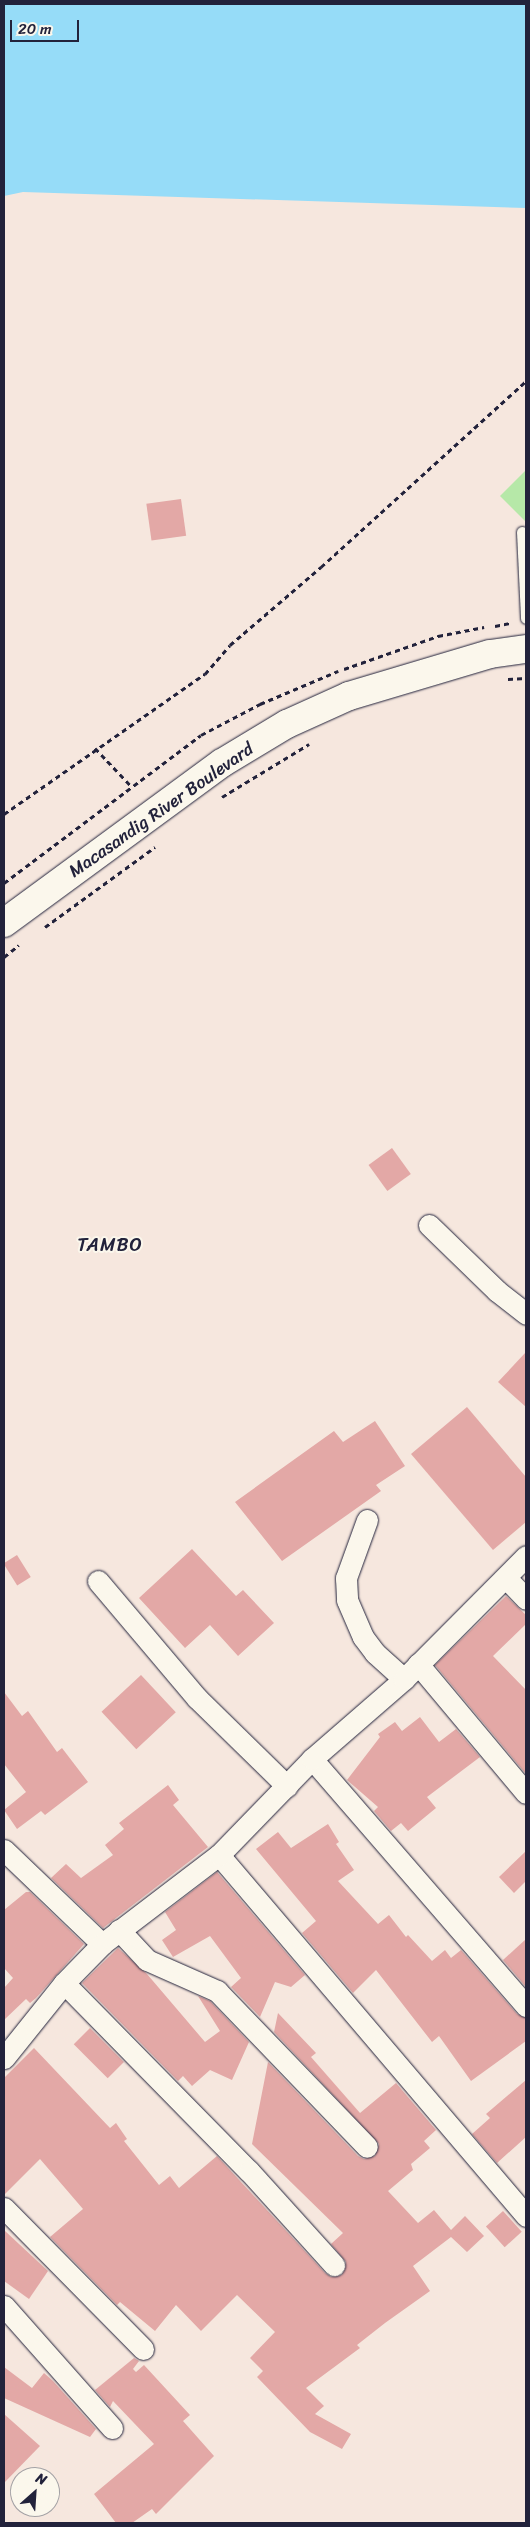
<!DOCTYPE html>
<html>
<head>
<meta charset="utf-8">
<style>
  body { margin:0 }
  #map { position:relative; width:530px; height:2527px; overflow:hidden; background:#f6e7de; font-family:Sriracha,sans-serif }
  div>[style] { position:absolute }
  .green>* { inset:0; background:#b6e8a8 }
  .water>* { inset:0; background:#96dcf8 }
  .building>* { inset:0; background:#e3a8a6; transform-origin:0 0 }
  .path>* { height:3px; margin-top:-1.5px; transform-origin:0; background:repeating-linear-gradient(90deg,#22223b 0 5px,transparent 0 9px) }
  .roads { filter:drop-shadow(0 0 1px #22223b) drop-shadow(0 0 1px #22223b) }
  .service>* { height:11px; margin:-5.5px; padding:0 5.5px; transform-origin:5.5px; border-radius:5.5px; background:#fbf7ec }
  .minor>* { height:21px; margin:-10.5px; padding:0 10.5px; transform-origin:10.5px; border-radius:10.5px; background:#fbf7ec }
  .tertiary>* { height:28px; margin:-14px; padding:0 14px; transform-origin:14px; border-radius:14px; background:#fbf7ec }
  span { translate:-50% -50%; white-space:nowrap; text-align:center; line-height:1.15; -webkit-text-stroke:4px #fbf7ec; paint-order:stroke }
  .street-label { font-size:18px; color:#22223b }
  .neighbourhood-label { font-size:19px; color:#22223b; letter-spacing:1px }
  .frame { position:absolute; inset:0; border:5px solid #22223b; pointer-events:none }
  .north { position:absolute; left:10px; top:2467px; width:50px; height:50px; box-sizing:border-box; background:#fbf7ec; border:1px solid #a4a2a5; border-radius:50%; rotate:26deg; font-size:14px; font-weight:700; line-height:20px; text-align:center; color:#22223b }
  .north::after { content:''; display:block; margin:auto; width:18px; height:22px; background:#22223b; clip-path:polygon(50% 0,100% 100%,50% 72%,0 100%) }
  .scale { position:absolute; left:10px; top:20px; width:69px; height:22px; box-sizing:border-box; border:2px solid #22223b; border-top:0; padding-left:6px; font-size:15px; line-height:18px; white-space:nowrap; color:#22223b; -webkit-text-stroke:4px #fbf7ec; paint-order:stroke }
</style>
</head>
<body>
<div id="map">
  <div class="green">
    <div style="clip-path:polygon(526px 470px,526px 522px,500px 496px)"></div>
  </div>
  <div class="water">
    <div style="clip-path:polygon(4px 4px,526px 4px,526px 208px,23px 192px,4px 196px)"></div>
  </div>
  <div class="building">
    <div style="left:181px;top:499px;width:37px;height:35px;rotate:82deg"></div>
    <div style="left:392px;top:1148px;width:32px;height:29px;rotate:54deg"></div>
    <div style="clip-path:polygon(526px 1352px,526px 1407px,498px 1382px)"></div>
    <div style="clip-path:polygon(467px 1407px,526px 1477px,526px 1522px,493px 1550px,411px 1454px)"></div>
    <div style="clip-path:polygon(375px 1421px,405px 1466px,376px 1485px,381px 1491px,282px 1561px,235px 1502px,334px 1431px,343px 1442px)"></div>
    <div style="clip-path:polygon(192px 1549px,236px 1596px,243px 1590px,274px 1623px,238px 1656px,210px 1625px,185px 1648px,139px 1598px)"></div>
    <div style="left:17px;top:1555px;width:26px;height:16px;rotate:58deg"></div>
    <div style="clip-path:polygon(506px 1596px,526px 1615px,526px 1624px,493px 1656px,526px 1690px,526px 1774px,435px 1665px)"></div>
    <div style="left:141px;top:1675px;width:51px;height:54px;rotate:47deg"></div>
    <div style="clip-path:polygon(4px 1692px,22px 1716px,28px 1711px,57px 1752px,62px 1748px,88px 1782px,45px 1815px,41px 1811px,17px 1829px,4px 1810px,26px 1792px,4px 1764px)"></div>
    <div style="clip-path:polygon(420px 1717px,439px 1742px,456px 1729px,480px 1757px,427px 1797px,436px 1808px,408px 1831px,401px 1823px,391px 1831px,374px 1811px,378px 1807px,347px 1780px,380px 1737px,378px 1734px,395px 1722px,402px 1731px)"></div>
    <div style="clip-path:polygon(168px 1785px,179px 1800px,173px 1805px,208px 1847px,103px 1928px,51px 1878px,66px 1864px,81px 1878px,113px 1855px,105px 1845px,124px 1829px,119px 1823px)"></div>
    <div style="clip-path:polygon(328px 1824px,339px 1842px,336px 1844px,354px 1870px,338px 1881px,378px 1924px,389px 1915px,406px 1937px,408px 1935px,432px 1961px,445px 1950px,451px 1958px,461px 1950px,517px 2014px,526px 2018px,526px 2041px,471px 2081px,439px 2036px,432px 2042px,376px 1970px,353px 1993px,302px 1933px,316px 1921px,256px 1849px,278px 1832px,291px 1848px)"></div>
    <div style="clip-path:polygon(526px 1851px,526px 1881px,514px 1893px,499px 1877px)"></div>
    <div style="clip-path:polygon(217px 1872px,305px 1975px,291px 1987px,275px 1982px,260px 2017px,231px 1987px,241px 1978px,210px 1936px,173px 1957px,162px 1940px,176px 1930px,165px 1912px)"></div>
    <div style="clip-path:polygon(26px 1892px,30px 1892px,84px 1944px,36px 1998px,30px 2003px,26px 1999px,4px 2020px,4px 1988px,13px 1978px,4px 1968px,4px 1910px)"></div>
    <div style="clip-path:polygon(526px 1939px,526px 1987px,503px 1960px)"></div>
    <div style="clip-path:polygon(118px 1948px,147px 1974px,205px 2042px,220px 2031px,198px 1996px,210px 2001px,249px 2042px,232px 2080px,210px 2070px,192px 2086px,183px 2076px,178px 2081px,82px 1983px)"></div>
    <div style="clip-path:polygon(278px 2013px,316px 2053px,311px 2057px,360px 2113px,396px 2083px,436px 2130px,424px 2141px,430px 2148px,411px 2164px,413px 2170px,388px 2191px,418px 2223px,434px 2210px,451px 2230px,465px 2216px,484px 2236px,467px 2252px,451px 2237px,413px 2266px,430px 2291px,385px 2323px,357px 2345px,360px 2348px,306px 2388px,324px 2406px,315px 2414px,351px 2434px,342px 2449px,310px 2432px,257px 2377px,263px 2371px,250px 2358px,275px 2332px,237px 2295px,201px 2331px,176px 2305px,155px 2331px,120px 2302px,117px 2305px,50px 2237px,83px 2209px,40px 2159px,4px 2195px,4px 2078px,34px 2048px,110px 2128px,116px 2123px,127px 2139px,124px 2141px,159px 2185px,170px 2176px,179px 2188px,217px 2156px,325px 2273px,331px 2277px,342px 2275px,346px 2262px,331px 2244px,343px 2233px,252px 2144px,268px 2062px,358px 2156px,364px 2159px,375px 2156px,379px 2144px,274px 2032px)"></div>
    <div style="left:90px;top:2028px;width:48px;height:23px;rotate:45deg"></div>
    <div style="clip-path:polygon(526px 2080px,526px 2137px,497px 2163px,472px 2134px,490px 2118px,486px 2114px)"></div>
    <div style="left:503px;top:2211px;width:28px;height:23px;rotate:48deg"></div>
    <div style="clip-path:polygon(4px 2230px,48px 2271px,29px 2299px,4px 2281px)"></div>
    <div style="clip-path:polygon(134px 2358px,139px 2361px,133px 2369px,136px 2372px,144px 2365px,190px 2415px,183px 2421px,214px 2456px,156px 2514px,152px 2509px,132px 2523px,116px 2523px,94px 2494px,154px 2444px,113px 2401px,110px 2407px,95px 2390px)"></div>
    <div style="clip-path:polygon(4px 2367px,32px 2388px,44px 2373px,53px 2381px,96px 2429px,90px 2437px,4px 2398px)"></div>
    <div style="clip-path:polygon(4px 2414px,40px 2446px,4px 2483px)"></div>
  </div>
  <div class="path">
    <div style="left:495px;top:626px;width:16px;rotate:-11deg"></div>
    <div style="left:344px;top:669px;width:100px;rotate:-19.3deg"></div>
    <div style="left:438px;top:636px;width:47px;rotate:-11.1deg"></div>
    <div style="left:508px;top:679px;width:18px;rotate:-3deg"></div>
    <div style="left:95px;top:748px;width:52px;rotate:46.5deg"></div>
    <div style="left:222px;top:797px;width:102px;rotate:-31.3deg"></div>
    <div style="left:4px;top:814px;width:245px;rotate:-34.9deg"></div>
    <div style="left:205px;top:674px;width:38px;rotate:-49deg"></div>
    <div style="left:230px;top:645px;width:120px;rotate:-40.6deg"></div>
    <div style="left:321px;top:567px;width:277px;rotate:-42.2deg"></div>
    <div style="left:4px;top:883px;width:246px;rotate:-36.9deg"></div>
    <div style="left:201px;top:735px;width:67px;rotate:-27.7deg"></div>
    <div style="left:260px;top:704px;width:85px;rotate:-22.9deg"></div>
    <div style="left:45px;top:927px;width:136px;rotate:-36deg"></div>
    <div style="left:4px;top:957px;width:19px;rotate:-39deg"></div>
  </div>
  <div class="roads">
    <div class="service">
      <div style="left:522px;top:532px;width:86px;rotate:87.3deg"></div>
    </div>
    <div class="minor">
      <div style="left:429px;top:1225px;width:95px;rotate:44.1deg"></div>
      <div style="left:497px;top:1291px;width:37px;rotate:38deg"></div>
      <div style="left:367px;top:1520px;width:62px;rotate:109.9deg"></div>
      <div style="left:346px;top:1578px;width:22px;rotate:87deg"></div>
      <div style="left:347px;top:1600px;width:40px;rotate:66.6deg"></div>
      <div style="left:363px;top:1637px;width:20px;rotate:53deg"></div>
      <div style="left:375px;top:1653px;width:39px;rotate:42deg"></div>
      <div style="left:506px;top:1578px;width:29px;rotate:46deg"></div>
      <div style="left:98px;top:1581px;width:153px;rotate:49.8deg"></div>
      <div style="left:197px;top:1698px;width:126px;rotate:44.4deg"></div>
      <div style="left:418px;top:1664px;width:168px;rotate:50.1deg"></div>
      <div style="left:312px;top:1759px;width:327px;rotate:49.1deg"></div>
      <div style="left:4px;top:1850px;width:136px;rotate:43.8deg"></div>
      <div style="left:219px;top:1855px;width:474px;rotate:49.6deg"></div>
      <div style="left:119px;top:1930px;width:41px;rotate:47deg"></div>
      <div style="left:147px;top:1960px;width:77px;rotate:23.9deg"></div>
      <div style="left:217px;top:1991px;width:216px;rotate:46.1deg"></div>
      <div style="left:64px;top:1983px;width:264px;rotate:45.5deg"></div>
      <div style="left:249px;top:2171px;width:127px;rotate:47.9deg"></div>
      <div style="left:4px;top:2058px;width:96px;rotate:-51.3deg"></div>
      <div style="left:64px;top:1983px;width:54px;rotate:-45.7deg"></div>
      <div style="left:102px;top:1944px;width:147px;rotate:-37.3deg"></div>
      <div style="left:219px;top:1855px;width:134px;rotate:-45.9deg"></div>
      <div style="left:312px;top:1759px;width:122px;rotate:-41deg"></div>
      <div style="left:404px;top:1679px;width:173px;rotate:-45.2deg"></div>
      <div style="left:4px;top:2208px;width:198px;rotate:45.4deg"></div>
      <div style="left:4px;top:2306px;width:163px;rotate:48.5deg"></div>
    </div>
    <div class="tertiary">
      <div style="left:4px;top:923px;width:270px;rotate:-36.3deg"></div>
      <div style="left:222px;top:763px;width:76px;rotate:-31deg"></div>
      <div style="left:287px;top:724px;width:68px;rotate:-24.3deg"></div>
      <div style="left:349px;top:696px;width:147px;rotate:-16.6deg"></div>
      <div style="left:490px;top:654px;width:36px;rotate:-8deg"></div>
    </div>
  </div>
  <div class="street-label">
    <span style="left:161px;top:810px;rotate:-35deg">Macasandig River Boulevard</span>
  </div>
  <div class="neighbourhood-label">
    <span style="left:110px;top:1245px">TAMBO</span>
  </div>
  <div class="frame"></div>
  <div class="north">N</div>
  <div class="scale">20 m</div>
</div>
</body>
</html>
